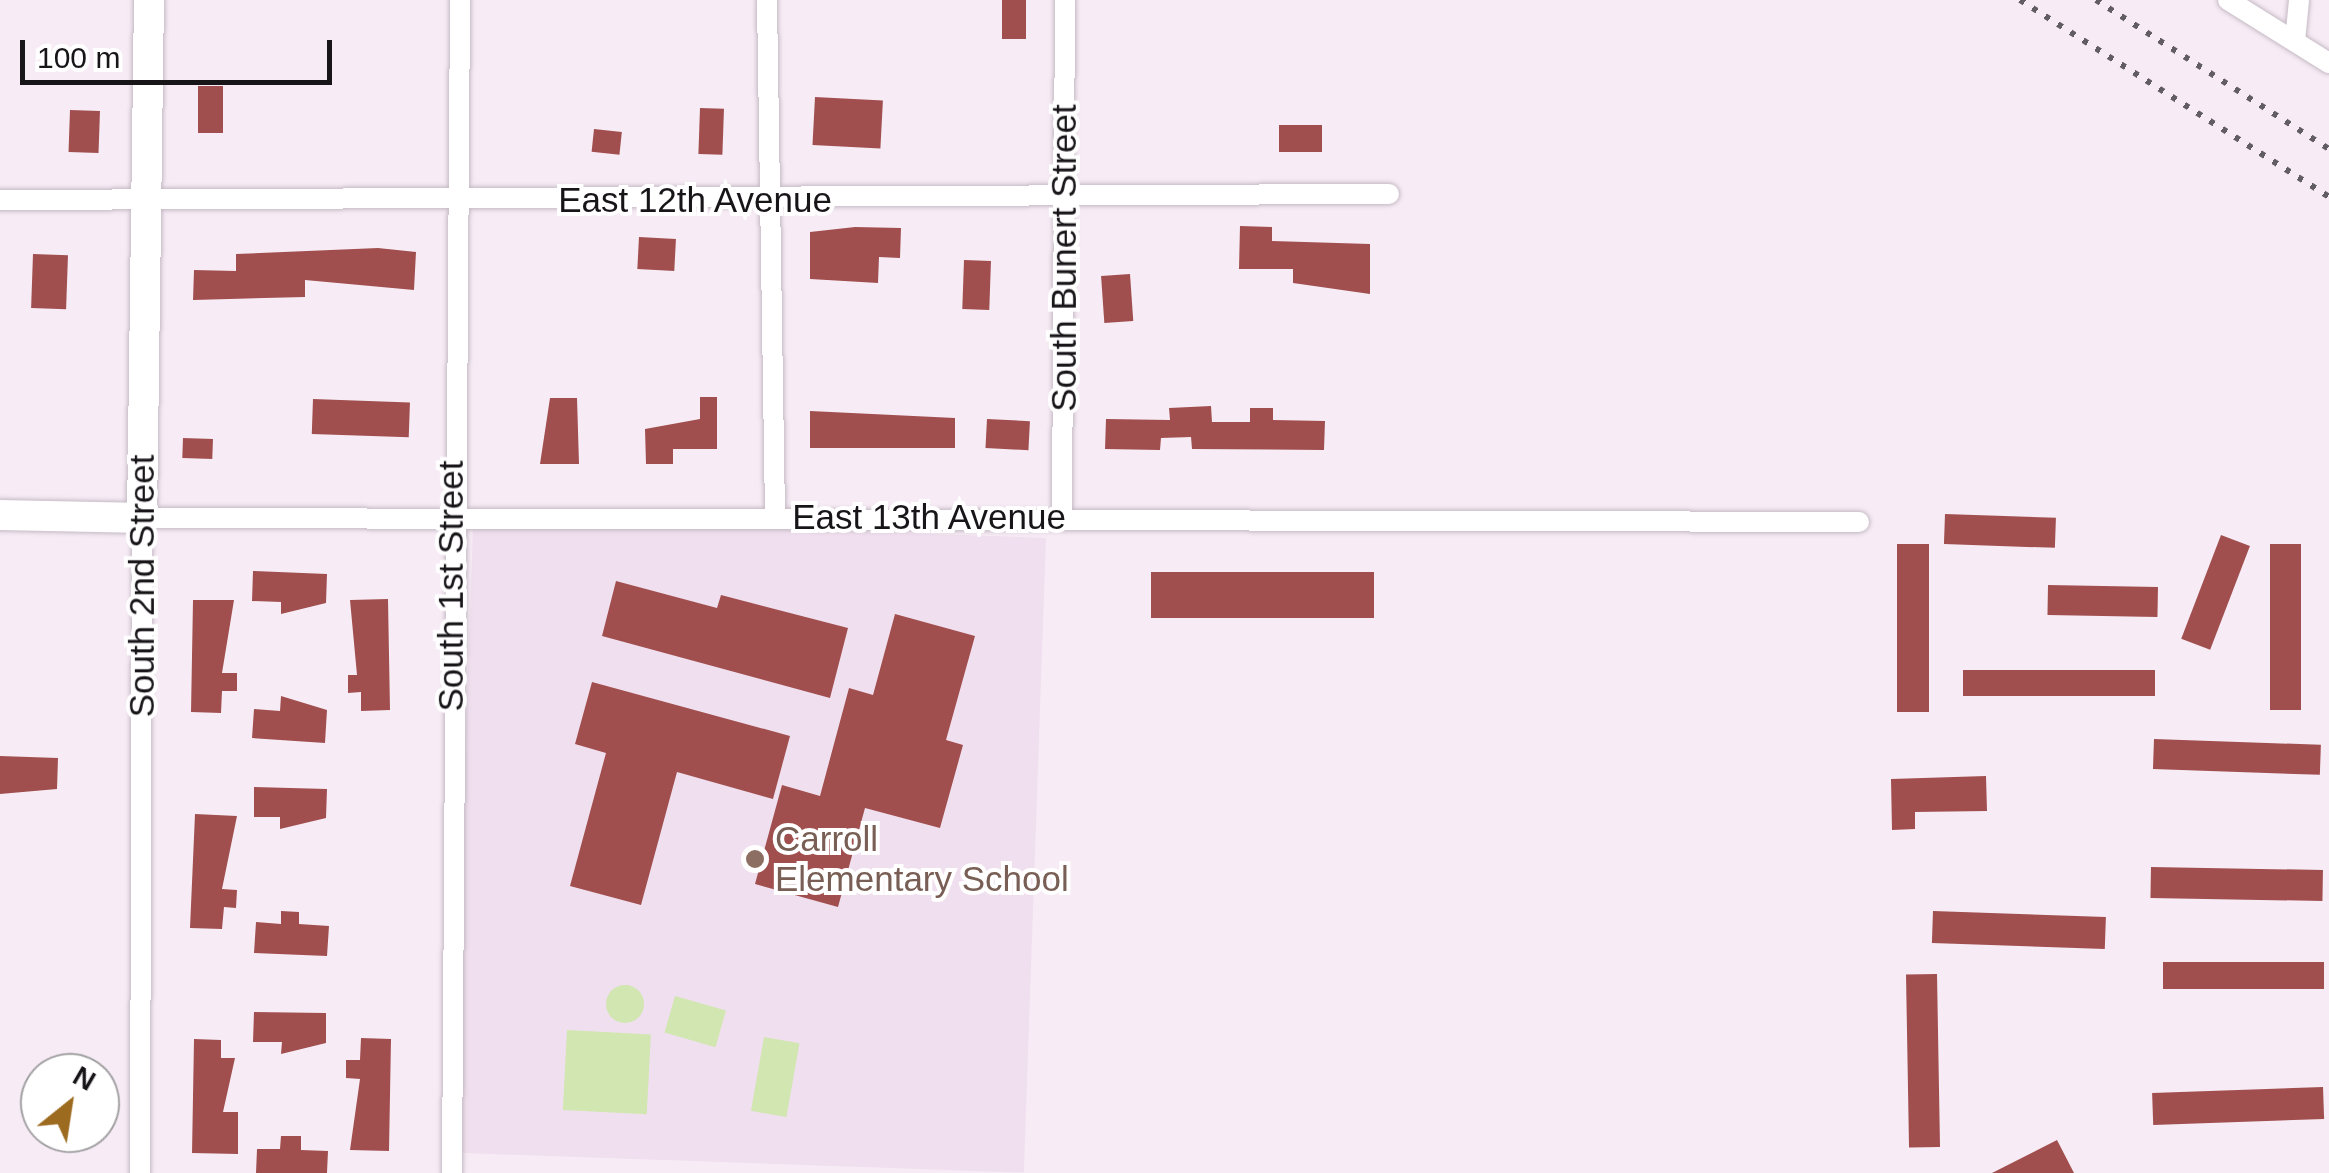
<!DOCTYPE html>
<html>
<head>
<meta charset="utf-8">
<style>
  body { margin:0 }
  #map { position:relative; width:2329px; height:1173px; overflow:hidden; background:#f7ecf6; font-family:Arial,sans-serif }
  div>[style] { position:absolute }
  .built>* { inset:0; background:#f0dfee; transform-origin:0 0 }
  .green>* { inset:0; background:#d1e6b0; transform-origin:0 0 }
  .round { border-radius:50% }
  .building>* { inset:0; background:#a14f4e; transform-origin:0 0 }
  .roads { filter:drop-shadow(0 0 2px #c5bac4) drop-shadow(0 0 2px #c5bac4) }
  .street>* { height:20px; margin:-10px; padding:0 10px; transform-origin:10px; border-radius:10px; background:#fff }
  .secondary>* { height:30px; margin:-15px; padding:0 15px; transform-origin:15px; border-radius:15px; background:#fff }
  .rail>* { height:6px; margin-top:-3px; transform-origin:0; background:repeating-linear-gradient(90deg,#625d62 0 5px,transparent 0 15px) }
  .dots>* { width:28px; height:28px; translate:-50% -50%; box-sizing:border-box; border:5px solid #fff; border-radius:50% }
  span { translate:-50% -50%; white-space:nowrap; text-align:center; line-height:1.15; -webkit-text-stroke:8px #fff; paint-order:stroke }
  .street-label { font-size:35px; color:#181518 }
  .education-label { font-size:35px; color:#785e54 }
  .left { translate:0 -50%; text-align:left }
  .north { position:absolute; left:20px; top:1053px; width:100px; height:100px; box-sizing:border-box; background:#fff; border:2px solid #a3a1a3; border-radius:50%; rotate:30deg; font-size:28px; font-weight:700; line-height:40px; text-align:center; color:#181518 }
  .north::after { content:''; display:block; margin:auto; width:35px; height:45px; background:#9d6b20; clip-path:polygon(50% 0,100% 100%,50% 72%,0 100%) }
  .scale { position:absolute; left:20px; top:40px; width:312px; height:45px; box-sizing:border-box; border:5px solid #181518; border-top:0; padding-left:12px; font-size:30px; line-height:35px; white-space:nowrap; color:#181518; -webkit-text-stroke:8px #fff; paint-order:stroke }
</style>
</head>
<body>
<div id="map">
  <div class="built">
    <div style="left:1046px;top:538px;width:635px;height:573px;rotate:92deg"></div>
  </div>
  <div class="green">
    <div class="round" style="left:606px;top:985px;width:38px;height:38px"></div>
    <div style="left:675px;top:996px;width:53px;height:38px;rotate:16deg"></div>
    <div style="left:567px;top:1030px;width:84px;height:80px;rotate:3deg"></div>
    <div style="left:764px;top:1037px;width:36px;height:75px;rotate:10deg"></div>
  </div>
  <div class="building">
    <div style="left:1002px;top:0;width:24px;height:39px"></div>
    <div style="left:198px;top:86px;width:25px;height:47px"></div>
    <div style="left:815px;top:97px;width:68px;height:48px;rotate:3deg"></div>
    <div style="left:700px;top:108px;width:24px;height:46px;rotate:2deg"></div>
    <div style="left:70px;top:110px;width:30px;height:42px;rotate:2deg"></div>
    <div style="left:1279px;top:125px;width:43px;height:27px"></div>
    <div style="left:594px;top:129px;width:28px;height:23px;rotate:6deg"></div>
    <div style="clip-path:polygon(1240px 226px,1272px 227px,1272px 241px,1370px 244px,1370px 294px,1293px 283px,1293px 269px,1239px 269px)"></div>
    <div style="clip-path:polygon(855px 227px,901px 228px,900px 258px,879px 257px,878px 283px,810px 279px,810px 232px)"></div>
    <div style="left:639px;top:237px;width:37px;height:32px;rotate:3deg"></div>
    <div style="clip-path:polygon(378px 248px,416px 252px,414px 290px,305px 280px,305px 297px,193px 300px,194px 270px,236px 271px,236px 254px)"></div>
    <div style="left:33px;top:254px;width:35px;height:54px;rotate:2deg"></div>
    <div style="left:964px;top:260px;width:27px;height:49px;rotate:2deg"></div>
    <div style="left:1130px;top:274px;width:47px;height:29px;rotate:86deg"></div>
    <div style="clip-path:polygon(700px 397px,717px 397px,717px 449px,673px 449px,673px 464px,646px 464px,645px 429px,700px 419px)"></div>
    <div style="clip-path:polygon(550px 398px,577px 398px,579px 464px,540px 464px)"></div>
    <div style="left:313px;top:399px;width:97px;height:35px;rotate:2deg"></div>
    <div style="clip-path:polygon(1211px 406px,1212px 422px,1250px 422px,1250px 408px,1273px 408px,1273px 420px,1325px 421px,1324px 450px,1192px 449px,1191px 437px,1161px 438px,1160px 450px,1105px 449px,1106px 419px,1170px 420px,1169px 408px)"></div>
    <div style="clip-path:polygon(810px 411px,955px 418px,955px 448px,810px 448px)"></div>
    <div style="left:987px;top:419px;width:43px;height:29px;rotate:3deg"></div>
    <div style="left:183px;top:438px;width:30px;height:20px;rotate:2deg"></div>
    <div style="left:1945px;top:514px;width:111px;height:30px;rotate:2deg"></div>
    <div style="left:2221px;top:535px;width:31px;height:111px;rotate:21deg"></div>
    <div style="left:1897px;top:544px;width:32px;height:168px"></div>
    <div style="left:2270px;top:544px;width:31px;height:166px"></div>
    <div style="clip-path:polygon(253px 571px,327px 574px,326px 603px,281px 614px,281px 602px,252px 601px)"></div>
    <div style="left:1151px;top:572px;width:223px;height:46px"></div>
    <div style="clip-path:polygon(616px 581px,717px 608px,721px 595px,848px 628px,830px 698px,602px 636px)"></div>
    <div style="left:2048px;top:585px;width:110px;height:30px;rotate:1deg"></div>
    <div style="clip-path:polygon(388px 599px,390px 710px,361px 711px,361px 692px,348px 693px,348px 675px,357px 675px,350px 600px)"></div>
    <div style="clip-path:polygon(193px 600px,234px 600px,222px 673px,237px 673px,237px 691px,222px 691px,221px 713px,191px 712px)"></div>
    <div style="clip-path:polygon(895px 614px,975px 636px,946px 740px,963px 745px,940px 828px,865px 808px,838px 907px,755px 884px,782px 785px,820px 796px,849px 688px,873px 695px)"></div>
    <div style="left:2155px;top:670px;width:26px;height:192px;rotate:90deg"></div>
    <div style="clip-path:polygon(592px 682px,790px 736px,773px 799px,677px 772px,641px 905px,570px 886px,606px 753px,575px 744px)"></div>
    <div style="clip-path:polygon(281px 696px,327px 710px,325px 743px,252px 738px,254px 709px,280px 711px)"></div>
    <div style="left:2154px;top:739px;width:167px;height:30px;rotate:2deg"></div>
    <div style="clip-path:polygon(0 756px,58px 758px,57px 789px,0 794px)"></div>
    <div style="clip-path:polygon(1986px 776px,1987px 811px,1915px 812px,1915px 829px,1892px 830px,1891px 779px)"></div>
    <div style="clip-path:polygon(254px 787px,327px 789px,326px 818px,280px 829px,280px 817px,254px 817px)"></div>
    <div style="clip-path:polygon(195px 814px,237px 816px,222px 889px,237px 890px,236px 908px,224px 907px,222px 929px,190px 928px)"></div>
    <div style="left:2151px;top:867px;width:172px;height:31px;rotate:1deg"></div>
    <div style="clip-path:polygon(281px 911px,299px 912px,299px 924px,329px 926px,327px 956px,254px 953px,256px 922px,281px 924px)"></div>
    <div style="left:1933px;top:911px;width:173px;height:32px;rotate:2deg"></div>
    <div style="left:2163px;top:962px;width:161px;height:27px"></div>
    <div style="left:1937px;top:974px;width:173px;height:31px;rotate:89deg"></div>
    <div style="clip-path:polygon(254px 1012px,326px 1013px,326px 1043px,281px 1054px,282px 1042px,253px 1042px)"></div>
    <div style="clip-path:polygon(361px 1038px,391px 1039px,389px 1151px,350px 1150px,360px 1079px,346px 1078px,346px 1060px,360px 1060px)"></div>
    <div style="clip-path:polygon(194px 1039px,221px 1040px,221px 1058px,235px 1058px,223px 1112px,238px 1112px,238px 1154px,192px 1153px)"></div>
    <div style="left:2323px;top:1087px;width:32px;height:171px;rotate:88deg"></div>
    <div style="clip-path:polygon(281px 1136px,301px 1136px,301px 1150px,328px 1151px,327px 1173px,256px 1173px,257px 1149px,280px 1149px)"></div>
    <div style="clip-path:polygon(2057px 1140px,2074px 1173px,1992px 1173px)"></div>
  </div>
  <div class="roads">
    <div class="street">
      <div style="left:767px;top:0;width:517px;rotate:89.11deg"></div>
      <div style="left:2228px;top:0;width:119px;rotate:32deg"></div>
      <div style="left:2295px;top:41px;width:41px;rotate:-84.4deg"></div>
      <div style="left:0;top:200px;width:1389px;rotate:-0.25deg"></div>
      <div style="left:1062px;top:516px;width:516px;rotate:-89.67deg"></div>
      <div style="left:140px;top:1173px;width:655px;rotate:-89.83deg"></div>
      <div style="left:142px;top:518px;width:1717px;rotate:0.13deg"></div>
      <div style="left:452px;top:1173px;width:1173px;rotate:-89.61deg"></div>
    </div>
    <div class="secondary">
      <div style="left:0;top:515px;width:142px;rotate:1.2deg"></div>
      <div style="left:142px;top:518px;width:518px;rotate:-89.23deg"></div>
    </div>
  </div>
  <div class="rail">
    <div style="left:2020px;top:0;width:366px;rotate:32.5deg"></div>
    <div style="left:2096px;top:0;width:277px;rotate:32.6deg"></div>
  </div>
  <div class="dots">
    <div style="left:755px;top:859px;background:#8d6e63"></div>
  </div>
  <div class="street-label">
    <span style="left:695px;top:200px">East 12th Avenue</span>
    <span style="left:1064px;top:258px;rotate:-90deg">South Bunert Street</span>
    <span style="left:929px;top:517px">East 13th Avenue</span>
    <span style="left:142px;top:586px;rotate:-90deg">South 2nd Street</span>
    <span style="left:451px;top:586px;rotate:-90deg">South 1st Street</span>
  </div>
  <div class="education-label">
    <span class="left" style="left:775px;top:859px">Carroll<br>Elementary School</span>
  </div>
  <div class="north">N</div>
  <div class="scale">100 m</div>
</div>
</body>
</html>
